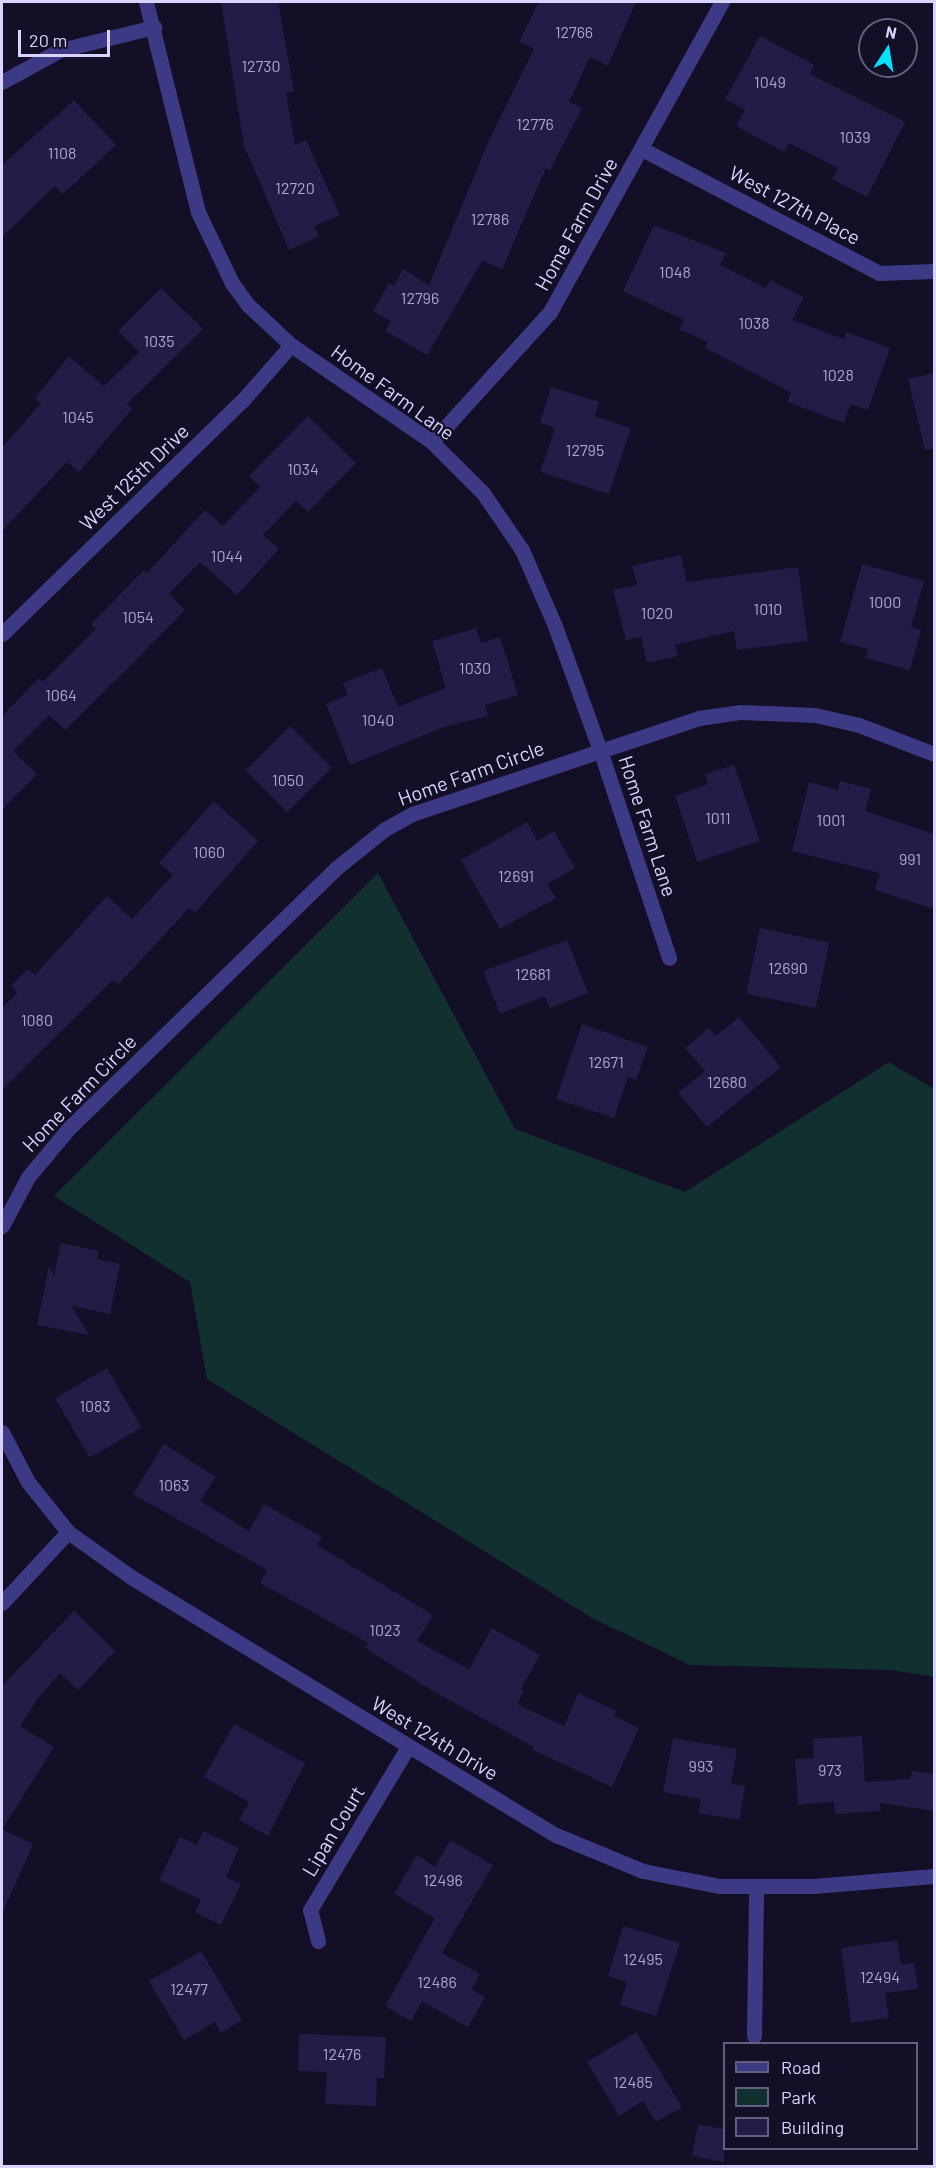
<!DOCTYPE html>
<html>
<head>
<meta charset="utf-8">
<style>
  body { margin:0 }
  #map { position:relative; width:936px; height:2168px; overflow:hidden; background:#130f26; font-family:Barlow,sans-serif }
  div>[style] { position:absolute }
  .green>* { inset:0; background:#12302f }
  .building>* { inset:0; background:#241b47; transform-origin:0 0 }
  .street>* { height:15px; margin:-7.5px; padding:0 7.5px; transform-origin:7.5px; border-radius:7.5px; background:#3d3a85 }
  span { translate:-50% -50%; white-space:nowrap; text-align:center; line-height:1.15; -webkit-text-stroke:4.5px #130f26; paint-order:stroke }
  .number-label { font-size:16px; color:#aca6d1 }
  .number-label span { -webkit-text-stroke-width:0 }
  .street-label { font-size:20px; color:#d9d4ff }
  .frame { position:absolute; inset:0; border:3px solid #d9d4ff; pointer-events:none }
  .legend { position:absolute; left:723px; top:2042px; width:195px; height:108px; box-sizing:border-box; background:#130f26; border:2px solid #625e7d; margin:0; padding:8px 10px; list-style:none; font-size:18px; color:#d9d4ff }
  .legend li { display:flex; align-items:center; gap:12px; height:30px }
  .legend b { width:30px; border:2px solid #625e7d }
  .north { position:absolute; left:858px; top:18px; width:60px; height:60px; box-sizing:border-box; background:#130f26; border:2px solid #625e7d; border-radius:50%; rotate:12deg; font-size:16px; font-weight:700; line-height:24px; text-align:center; color:#d9d4ff }
  .north::after { content:''; display:block; margin:auto; width:21px; height:27px; background:#00e5ff; clip-path:polygon(50% 0,100% 100%,50% 72%,0 100%) }
  .scale { position:absolute; left:18px; top:30px; width:92px; height:27px; box-sizing:border-box; border:3px solid #d9d4ff; border-top:0; padding-left:8px; font-size:18px; line-height:21px; white-space:nowrap; color:#d9d4ff; -webkit-text-stroke:4px #130f26; paint-order:stroke }
</style>
</head>
<body>
<div id="map">
  <div class="green">
    <div style="clip-path:polygon(378px 873px,515px 1129px,685px 1192px,889px 1062px,934px 1089px,934px 1677px,891px 1670px,690px 1665px,592px 1618px,207px 1379px,190px 1282px,54px 1196px)"></div>
  </div>
  <div class="building">
    <div style="clip-path:polygon(221px 2px,278px 2px,294px 91px,286px 93px,295px 145px,306px 140px,340px 215px,314px 226px,319px 236px,289px 250px,244px 146px)"></div>
    <div style="clip-path:polygon(539px 2px,636px 2px,608px 66px,590px 57px,569px 102px,582px 108px,550px 170px,546px 168px,502px 269px,482px 261px,427px 355px,385px 331px,391px 321px,373px 311px,389px 283px,394px 286px,403px 269px,429px 285px,489px 140px,534px 49px,519px 42px)"></div>
    <div style="clip-path:polygon(760px 36px,814px 65px,810px 74px,905px 122px,867px 197px,832px 179px,838px 168px,789px 143px,784px 152px,736px 126px,745px 110px,725px 99px)"></div>
    <div style="clip-path:polygon(74px 100px,116px 145px,63px 194px,55px 186px,2px 237px,2px 165px)"></div>
    <div style="clip-path:polygon(654px 225px,726px 253px,720px 265px,766px 288px,770px 280px,804px 297px,792px 320px,844px 339px,846px 332px,890px 348px,868px 410px,851px 404px,844px 423px,787px 402px,791px 392px,705px 348px,708px 342px,679px 329px,684px 320px,623px 291px)"></div>
    <div style="clip-path:polygon(161px 288px,203px 329px,127px 404px,132px 409px,79px 472px,67px 462px,2px 531px,2px 448px,41px 403px,35px 398px,69px 356px,104px 386px,139px 352px,118px 331px)"></div>
    <div style="clip-path:polygon(934px 373px,934px 449px,925px 450px,908px 379px)"></div>
    <div style="clip-path:polygon(551px 387px,599px 402px,595px 416px,631px 428px,609px 494px,540px 472px,555px 428px,540px 423px)"></div>
    <div style="clip-path:polygon(308px 416px,356px 463px,308px 512px,296px 501px,263px 535px,279px 549px,237px 595px,200px 562px,169px 594px,185px 610px,132px 664px,65px 730px,49px 715px,13px 751px,37px 774px,2px 810px,2px 716px,39px 678px,43px 682px,96px 629px,91px 624px,144px 570px,147px 573px,205px 510px,223px 526px,260px 487px,249px 476px)"></div>
    <div style="clip-path:polygon(681px 555px,687px 582px,798px 567px,808px 641px,737px 650px,734px 631px,675px 645px,678px 656px,647px 663px,641px 637px,626px 640px,613px 590px,637px 585px,632px 566px)"></div>
    <div style="clip-path:polygon(862px 564px,924px 581px,911px 627px,921px 630px,910px 670px,866px 658px,868px 649px,840px 642px)"></div>
    <div style="clip-path:polygon(476px 628px,481px 643px,500px 637px,518px 695px,485px 705px,488px 716px,444px 727px,350px 765px,326px 704px,348px 695px,343px 683px,382px 668px,398px 707px,446px 688px,432px 641px)"></div>
    <div style="left:290px;top:726px;width:59px;height:63px;rotate:45deg"></div>
    <div style="clip-path:polygon(734px 765px,760px 841px,697px 862px,675px 796px,708px 784px,705px 774px)"></div>
    <div style="clip-path:polygon(840px 781px,871px 789px,865px 811px,934px 834px,934px 909px,875px 890px,880px 873px,792px 851px,809px 782px,838px 790px)"></div>
    <div style="clip-path:polygon(214px 801px,258px 841px,195px 913px,189px 908px,118px 985px,113px 980px,2px 1090px,2px 1008px,17px 993px,11px 986px,28px 969px,35px 975px,107px 896px,132px 919px,173px 875px,159px 863px)"></div>
    <div style="clip-path:polygon(527px 822px,537px 841px,554px 831px,575px 868px,547px 884px,556px 898px,500px 929px,461px 860px)"></div>
    <div style="left:760px;top:928px;width:71px;height:67px;rotate:12deg"></div>
    <div style="clip-path:polygon(567px 940px,588px 993px,550px 1008px,545px 996px,500px 1014px,483px 971px)"></div>
    <div style="clip-path:polygon(739px 1017px,781px 1067px,707px 1127px,678px 1093px,705px 1071px,685px 1048px,709px 1028px,716px 1036px)"></div>
    <div style="clip-path:polygon(582px 1024px,648px 1047px,636px 1080px,628px 1077px,614px 1118px,556px 1099px)"></div>
    <div style="clip-path:polygon(61px 1243px,99px 1251px,97px 1259px,120px 1264px,110px 1314px,72px 1306px,89px 1335px,37px 1325px,49px 1266px,54px 1276px)"></div>
    <div style="left:107px;top:1368px;width:69px;height:60px;rotate:60deg"></div>
    <div style="clip-path:polygon(164px 1444px,216px 1477px,200px 1501px,249px 1531px,264px 1504px,322px 1537px,317px 1545px,433px 1615px,417px 1641px,469px 1669px,492px 1628px,540px 1655px,521px 1689px,524px 1692px,517px 1704px,564px 1726px,578px 1693px,616px 1711px,614px 1716px,639px 1728px,612px 1787px,533px 1750px,534px 1747px,428px 1688px,365px 1648px,368px 1643px,260px 1583px,267px 1570px,133px 1494px)"></div>
    <div style="clip-path:polygon(74px 1611px,115px 1651px,78px 1690px,60px 1673px,38px 1698px,20px 1726px,54px 1747px,2px 1830px,33px 1844px,2px 1914px,2px 1686px)"></div>
    <div style="clip-path:polygon(234px 1724px,305px 1763px,268px 1836px,239px 1820px,249px 1802px,204px 1777px)"></div>
    <div style="clip-path:polygon(862px 1736px,865px 1782px,910px 1779px,912px 1771px,934px 1774px,934px 1811px,880px 1803px,881px 1811px,835px 1814px,834px 1802px,798px 1805px,795px 1759px,814px 1758px,813px 1739px)"></div>
    <div style="clip-path:polygon(673px 1738px,737px 1749px,731px 1784px,745px 1786px,739px 1820px,698px 1813px,701px 1799px,663px 1792px)"></div>
    <div style="clip-path:polygon(203px 1831px,239px 1848px,226px 1877px,241px 1884px,221px 1925px,195px 1912px,201px 1900px,159px 1880px,180px 1837px,197px 1845px)"></div>
    <div style="clip-path:polygon(450px 1840px,493px 1865px,442px 1953px,480px 1974px,472px 1989px,485px 1997px,468px 2027px,422px 2001px,411px 2021px,385px 2006px,435px 1918px,394px 1894px,417px 1855px,435px 1867px)"></div>
    <div style="clip-path:polygon(623px 1926px,680px 1943px,656px 2016px,620px 2005px,627px 1982px,608px 1976px)"></div>
    <div style="clip-path:polygon(897px 1940px,901px 1964px,914px 1963px,918px 1989px,885px 1993px,889px 2018px,851px 2023px,841px 1948px)"></div>
    <div style="clip-path:polygon(201px 1951px,242px 2020px,221px 2033px,215px 2022px,184px 2040px,149px 1981px)"></div>
    <div style="clip-path:polygon(636px 2032px,682px 2107px,656px 2122px,643px 2101px,619px 2116px,587px 2062px)"></div>
    <div style="clip-path:polygon(299px 2034px,386px 2037px,384px 2078px,377px 2078px,376px 2106px,325px 2104px,327px 2072px,298px 2071px)"></div>
    <div style="clip-path:polygon(698px 2124px,724px 2129px,724px 2162px,692px 2156px)"></div>
  </div>
  <div class="street">
    <div style="left:146px;top:2px;width:216px;rotate:76.1deg"></div>
    <div style="left:198px;top:212px;width:79px;rotate:64.4deg"></div>
    <div style="left:232px;top:283px;width:27px;rotate:54deg"></div>
    <div style="left:248px;top:305px;width:59px;rotate:42.9deg"></div>
    <div style="left:291px;top:345px;width:171px;rotate:34.5deg"></div>
    <div style="left:432px;top:442px;width:72px;rotate:45deg"></div>
    <div style="left:483px;top:493px;width:69px;rotate:55.6deg"></div>
    <div style="left:522px;top:550px;width:83px;rotate:66.5deg"></div>
    <div style="left:555px;top:626px;width:132px;rotate:70.1deg"></div>
    <div style="left:600px;top:750px;width:219px;rotate:71.6deg"></div>
    <div style="left:2px;top:82px;width:66px;rotate:-28.9deg"></div>
    <div style="left:60px;top:50px;width:97px;rotate:-13.7deg"></div>
    <div style="left:642px;top:149px;width:267px;rotate:27.6deg"></div>
    <div style="left:879px;top:273px;width:55px;rotate:-2.1deg"></div>
    <div style="left:432px;top:442px;width:176px;rotate:-47.8deg"></div>
    <div style="left:550px;top:312px;width:355px;rotate:-61deg"></div>
    <div style="left:2px;top:634px;width:334px;rotate:-44.2deg"></div>
    <div style="left:242px;top:401px;width:74px;rotate:-48.8deg"></div>
    <div style="left:2px;top:1226px;width:55px;rotate:-62deg"></div>
    <div style="left:28px;top:1177px;width:64px;rotate:-50.1deg"></div>
    <div style="left:69px;top:1128px;width:371px;rotate:-44.2deg"></div>
    <div style="left:335px;top:869px;width:64px;rotate:-38.7deg"></div>
    <div style="left:385px;top:829px;width:31px;rotate:-29deg"></div>
    <div style="left:412px;top:814px;width:303px;rotate:-18.5deg"></div>
    <div style="left:699px;top:718px;width:41px;rotate:-8.3deg"></div>
    <div style="left:740px;top:712px;width:75px;rotate:2.3deg"></div>
    <div style="left:815px;top:715px;width:45px;rotate:12.8deg"></div>
    <div style="left:859px;top:725px;width:80px;rotate:21.1deg"></div>
    <div style="left:2px;top:1432px;width:56px;rotate:62.5deg"></div>
    <div style="left:28px;top:1482px;width:64px;rotate:51.3deg"></div>
    <div style="left:68px;top:1532px;width:77px;rotate:35.5deg"></div>
    <div style="left:131px;top:1577px;width:497px;rotate:31.3deg"></div>
    <div style="left:556px;top:1835px;width:94px;rotate:22.5deg"></div>
    <div style="left:643px;top:1871px;width:77px;rotate:11.2deg"></div>
    <div style="left:719px;top:1886px;width:95px"></div>
    <div style="left:814px;top:1886px;width:120px;rotate:-4.8deg"></div>
    <div style="left:2px;top:1603px;width:97px;rotate:-47.1deg"></div>
    <div style="left:318px;top:1941px;width:32px;rotate:-104deg"></div>
    <div style="left:310px;top:1910px;width:190px;rotate:-59deg"></div>
    <div style="left:754px;top:2036px;width:148px;rotate:-89.2deg"></div>
  </div>
  <div class="number-label">
    <span style="left:574px;top:32px">12766</span>
    <span style="left:261px;top:66px">12730</span>
    <span style="left:770px;top:82px">1049</span>
    <span style="left:535px;top:124px">12776</span>
    <span style="left:855px;top:137px">1039</span>
    <span style="left:62px;top:153px">1108</span>
    <span style="left:295px;top:188px">12720</span>
    <span style="left:490px;top:219px">12786</span>
    <span style="left:675px;top:272px">1048</span>
    <span style="left:420px;top:298px">12796</span>
    <span style="left:754px;top:323px">1038</span>
    <span style="left:159px;top:341px">1035</span>
    <span style="left:838px;top:375px">1028</span>
    <span style="left:78px;top:417px">1045</span>
    <span style="left:585px;top:450px">12795</span>
    <span style="left:303px;top:469px">1034</span>
    <span style="left:227px;top:556px">1044</span>
    <span style="left:885px;top:602px">1000</span>
    <span style="left:768px;top:609px">1010</span>
    <span style="left:657px;top:613px">1020</span>
    <span style="left:138px;top:617px">1054</span>
    <span style="left:475px;top:668px">1030</span>
    <span style="left:61px;top:695px">1064</span>
    <span style="left:378px;top:720px">1040</span>
    <span style="left:288px;top:780px">1050</span>
    <span style="left:718px;top:818px">1011</span>
    <span style="left:831px;top:820px">1001</span>
    <span style="left:209px;top:852px">1060</span>
    <span style="left:910px;top:859px">991</span>
    <span style="left:516px;top:876px">12691</span>
    <span style="left:788px;top:968px">12690</span>
    <span style="left:533px;top:974px">12681</span>
    <span style="left:37px;top:1020px">1080</span>
    <span style="left:606px;top:1062px">12671</span>
    <span style="left:727px;top:1082px">12680</span>
    <span style="left:95px;top:1406px">1083</span>
    <span style="left:174px;top:1485px">1063</span>
    <span style="left:385px;top:1630px">1023</span>
    <span style="left:701px;top:1766px">993</span>
    <span style="left:830px;top:1770px">973</span>
    <span style="left:443px;top:1880px">12496</span>
    <span style="left:643px;top:1959px">12495</span>
    <span style="left:880px;top:1977px">12494</span>
    <span style="left:437px;top:1982px">12486</span>
    <span style="left:189px;top:1989px">12477</span>
    <span style="left:342px;top:2054px">12476</span>
    <span style="left:633px;top:2082px">12485</span>
  </div>
  <div class="street-label">
    <span style="left:795px;top:205px;rotate:28deg">West 127th Place</span>
    <span style="left:576px;top:224px;rotate:-61deg">Home Farm Drive</span>
    <span style="left:393px;top:392px;rotate:36deg">Home Farm Lane</span>
    <span style="left:134px;top:477px;rotate:-44deg">West 125th Drive</span>
    <span style="left:471px;top:773px;rotate:-20deg">Home Farm Circle</span>
    <span style="left:648px;top:826px;rotate:72deg">Home Farm Lane</span>
    <span style="left:79px;top:1093px;rotate:-46deg">Home Farm Circle</span>
    <span style="left:435px;top:1738px;rotate:31deg">West 124th Drive</span>
    <span style="left:333px;top:1831px;rotate:-59deg">Lipan Court</span>
  </div>
  <div class="frame"></div>
  <ul class="legend">
  <li><b style="height:8px;background:#3d3a85"></b>Road</li>
  <li><b style="height:16px;background:#12302f"></b>Park</li>
  <li><b style="height:16px;background:#241b47"></b>Building</li>
  </ul>
  <div class="north">N</div>
  <div class="scale">20 m</div>
</div>
</body>
</html>
